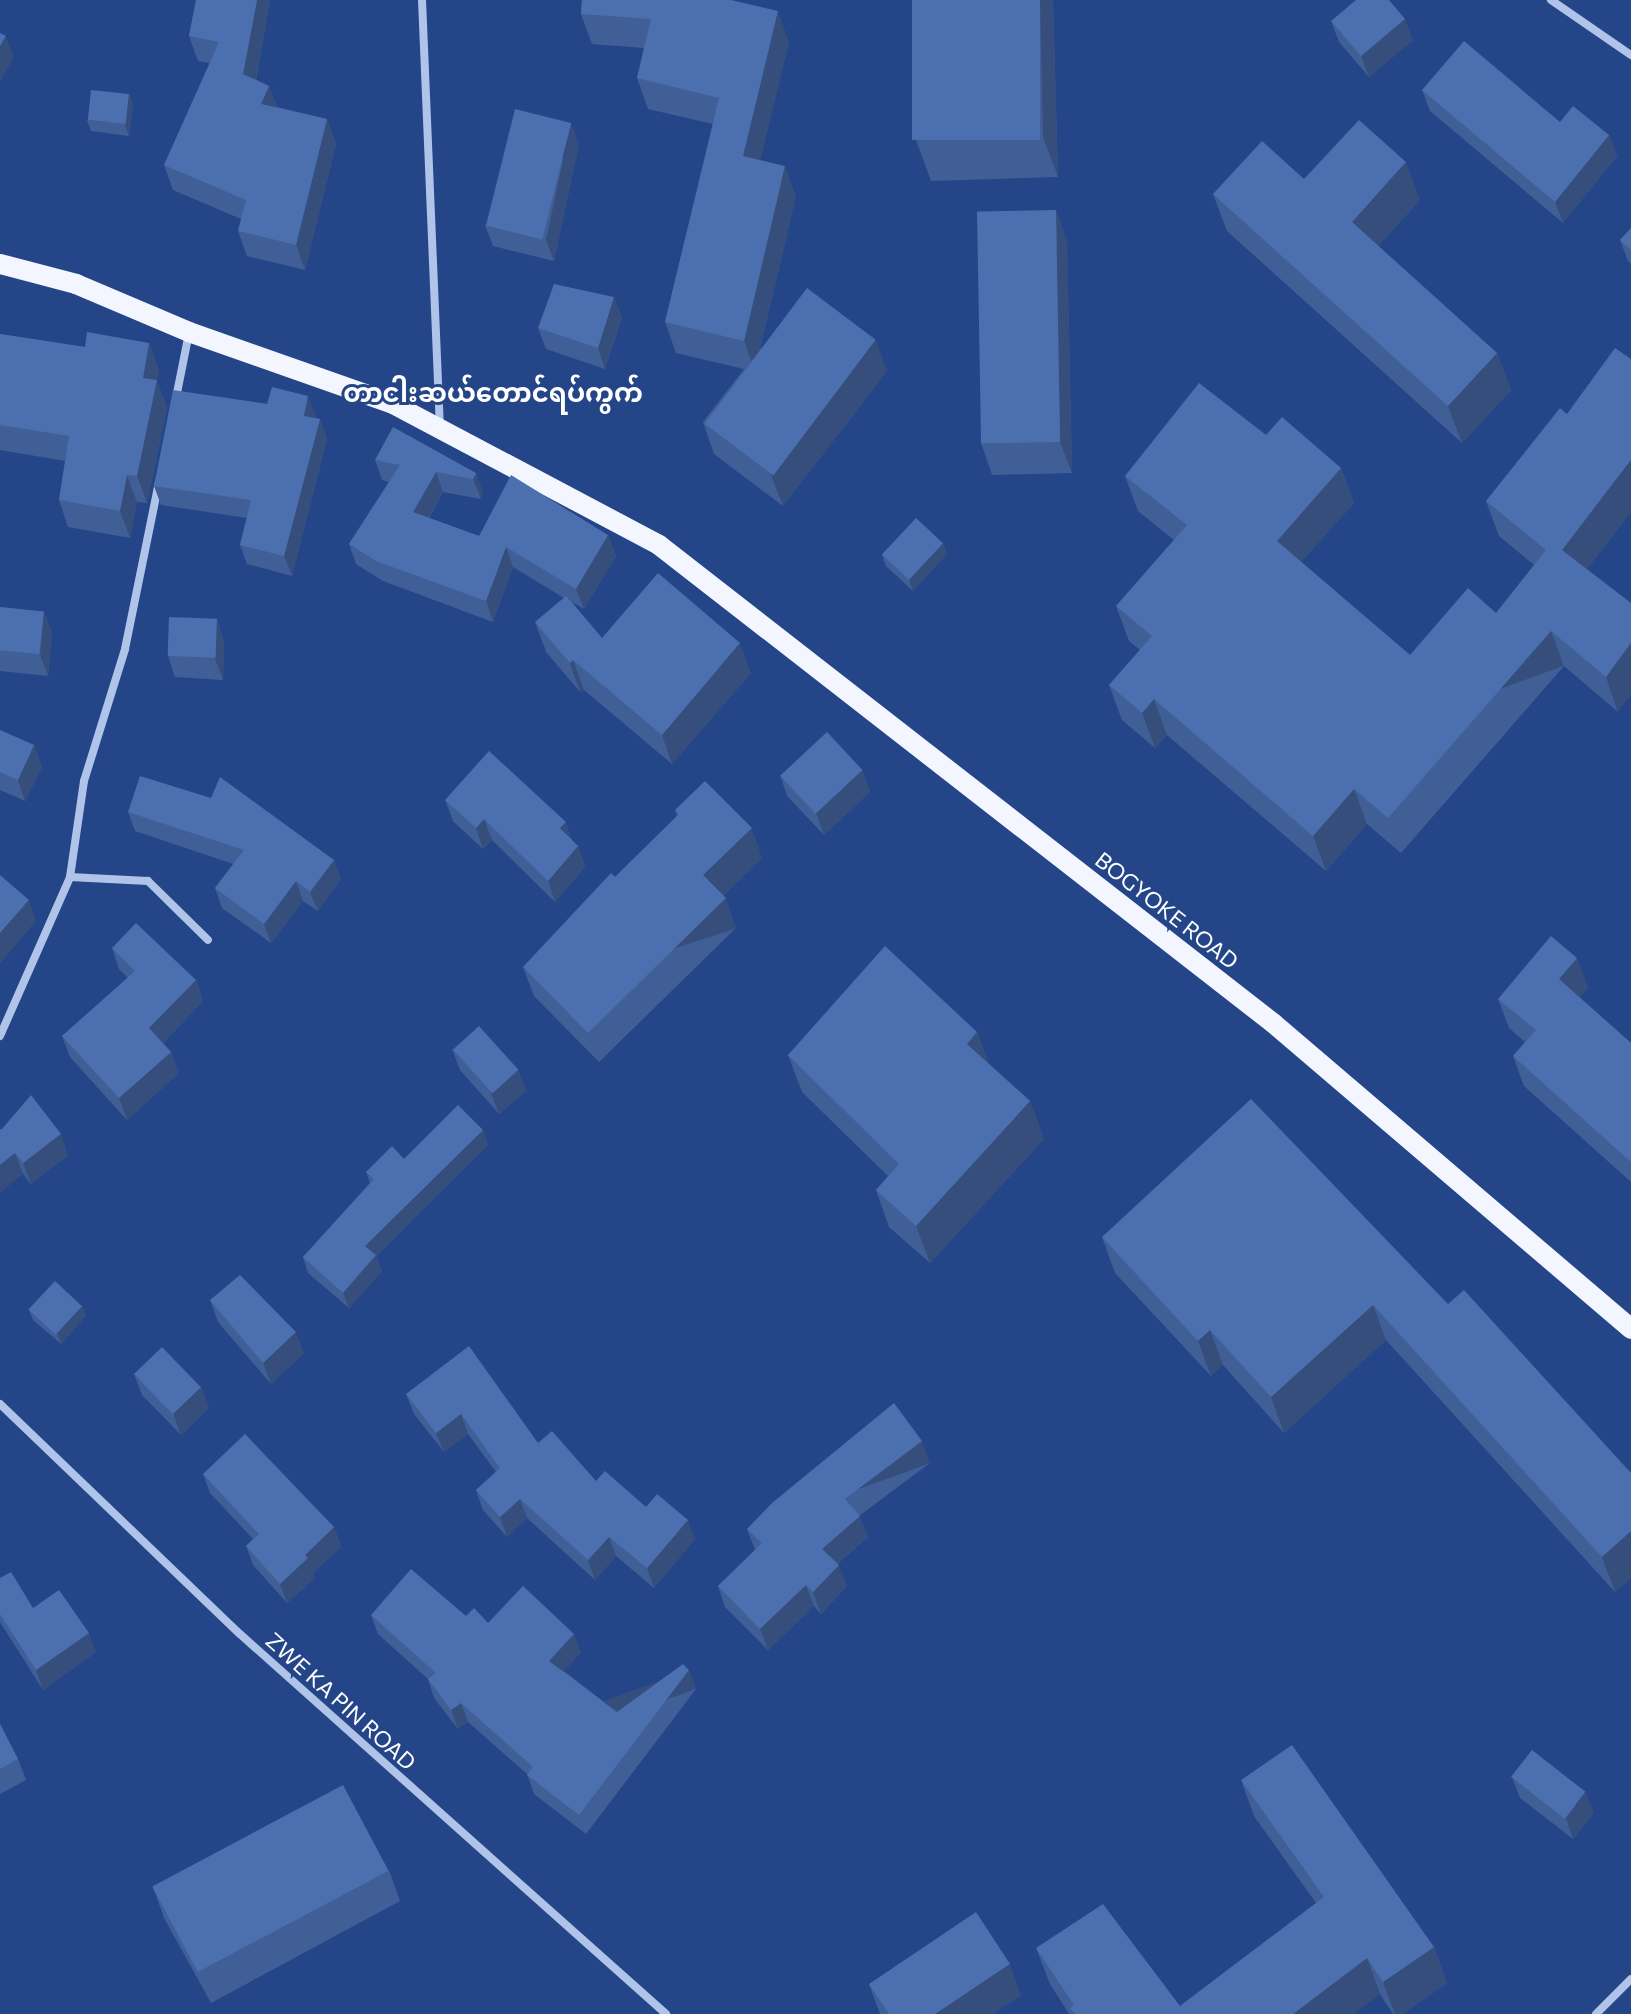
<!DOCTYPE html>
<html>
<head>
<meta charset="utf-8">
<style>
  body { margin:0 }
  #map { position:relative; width:1631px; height:2014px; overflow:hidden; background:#244588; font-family:Commissioner,"Noto Sans Myanmar",sans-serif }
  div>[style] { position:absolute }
  .street>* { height:8px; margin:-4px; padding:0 4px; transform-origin:4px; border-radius:4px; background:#b0c4e9 }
  .primary>* { height:20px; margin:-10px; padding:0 10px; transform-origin:10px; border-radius:10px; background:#f3f6fe }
  .wall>* { inset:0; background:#415f97 }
  .shaded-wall>* { inset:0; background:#354e7b; transform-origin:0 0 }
  .building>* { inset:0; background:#4c6fb0; transform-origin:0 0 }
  span { translate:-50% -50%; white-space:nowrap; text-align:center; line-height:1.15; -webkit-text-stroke:6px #244588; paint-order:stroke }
  .street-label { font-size:22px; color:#fff }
  .quarter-label { font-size:26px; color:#fff; font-weight:700 }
</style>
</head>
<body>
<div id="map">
  <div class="street">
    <div style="left:422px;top:0;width:428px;rotate:87.6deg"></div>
    <div style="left:1551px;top:0;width:97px;rotate:34.5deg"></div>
    <div style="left:176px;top:398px;width:66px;rotate:-78.7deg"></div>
    <div style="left:70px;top:877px;width:78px;rotate:2.9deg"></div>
    <div style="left:148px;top:881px;width:84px;rotate:44.5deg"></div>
    <div style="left:0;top:1036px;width:174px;rotate:-66.2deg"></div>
    <div style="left:70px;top:877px;width:97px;rotate:-81.7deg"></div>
    <div style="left:84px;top:781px;width:138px;rotate:-72.7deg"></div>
    <div style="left:125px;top:649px;width:170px;rotate:-78.5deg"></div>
    <div style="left:0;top:1404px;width:332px;rotate:43.8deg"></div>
    <div style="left:240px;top:1634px;width:571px;rotate:41.73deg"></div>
    <div style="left:1596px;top:2014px;width:49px;rotate:-45deg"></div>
  </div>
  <div class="primary">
    <div style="left:0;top:264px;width:79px;rotate:14.7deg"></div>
    <div style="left:76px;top:284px;width:123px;rotate:23deg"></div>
    <div style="left:189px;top:332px;width:216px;rotate:19.4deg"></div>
    <div style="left:393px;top:404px;width:301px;rotate:27.9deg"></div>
    <div style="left:659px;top:545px;width:778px;rotate:37.9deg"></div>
    <div style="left:1273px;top:1023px;width:471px;rotate:40.5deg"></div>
  </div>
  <div class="wall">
    <div style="clip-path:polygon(196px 0,270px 0,256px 80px,269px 86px,277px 107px,327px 119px,336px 144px,305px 270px,247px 256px,238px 231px,241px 219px,173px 190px,164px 165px,210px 63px,198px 61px,189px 36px)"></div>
    <div style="clip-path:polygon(582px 0,789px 42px,760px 160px,796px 196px,760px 349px,887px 371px,783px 506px,714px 454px,703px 422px,744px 369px,676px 353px,665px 322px,713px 124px,648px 109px,637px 78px,644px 48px,592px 44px,581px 14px)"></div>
    <div style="clip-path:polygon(912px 0,1053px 0,1058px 177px,931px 181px,916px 140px)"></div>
    <div style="clip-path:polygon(1331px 21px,1413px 40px,1369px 77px,1339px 42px)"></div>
    <div style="clip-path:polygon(1422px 90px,1560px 122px,1609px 135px,1617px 156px,1563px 223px,1430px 111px)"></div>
    <div style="clip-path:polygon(129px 94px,133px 105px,129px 136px,91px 131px,87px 120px)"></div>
    <div style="clip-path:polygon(579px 144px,554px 261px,493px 246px,485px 225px)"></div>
    <div style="clip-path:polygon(1304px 179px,1420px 200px,1378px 246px,1497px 353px,1511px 390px,1462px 443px,1227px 231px,1213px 194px)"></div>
    <div style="clip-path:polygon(1056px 210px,1067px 241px,1072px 473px,992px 475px,981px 443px)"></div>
    <div style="clip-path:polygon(1631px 228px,1631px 264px,1628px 261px,1620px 240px)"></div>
    <div style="clip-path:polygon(614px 297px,622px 318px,605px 369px,546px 349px,538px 328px)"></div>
    <div style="clip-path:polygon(0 334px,85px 347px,149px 343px,159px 370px,157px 381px,167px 408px,147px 503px,137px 502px,130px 538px,68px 527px,59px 500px,65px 461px,0 450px)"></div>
    <div style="clip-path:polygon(316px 416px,315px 418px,320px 419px,327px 439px,292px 576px,247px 564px,240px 545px,247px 518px,161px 505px,154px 486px)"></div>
    <div style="clip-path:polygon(1266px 435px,1341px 468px,1354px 503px,1301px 562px,1410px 655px,1496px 613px,1534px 565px,1499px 536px,1486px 501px,1631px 512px,1587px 569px,1618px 712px,1564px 666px,1401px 853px,1367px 824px,1326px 871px,1167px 735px,1155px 748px,1122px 720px,1109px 685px,1140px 650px,1129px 641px,1116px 606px,1174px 540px,1138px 511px,1125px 476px)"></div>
    <div style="clip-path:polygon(375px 460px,476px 473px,483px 493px,481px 499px,443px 492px,429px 518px,479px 536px,608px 535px,616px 556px,584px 609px,572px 602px,602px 638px,751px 673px,672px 764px,584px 690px,580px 692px,546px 652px,535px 622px,564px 598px,513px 567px,493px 622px,383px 581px,356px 564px,349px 544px,389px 482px,382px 480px)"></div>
    <div style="clip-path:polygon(943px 543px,947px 554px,913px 591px,886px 566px,882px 555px)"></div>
    <div style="clip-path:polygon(0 607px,44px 612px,52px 633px,48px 676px,0 671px)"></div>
    <div style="clip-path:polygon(224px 640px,223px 680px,175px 677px,168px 656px)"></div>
    <div style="clip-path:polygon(0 730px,34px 745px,42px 767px,25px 801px,0 790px)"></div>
    <div style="clip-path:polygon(862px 770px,870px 792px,824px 835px,787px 796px,780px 775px)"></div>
    <div style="clip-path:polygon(445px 800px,572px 840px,578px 846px,585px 867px,555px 902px,492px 840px,483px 849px,453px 821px)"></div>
    <div style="clip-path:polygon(675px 810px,762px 858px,723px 896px,736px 928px,599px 1062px,534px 996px,523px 967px,677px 816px)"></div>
    <div style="clip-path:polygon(128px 812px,334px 860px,341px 879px,318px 911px,303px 901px,271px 943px,222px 908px,215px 888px,233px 864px,135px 831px)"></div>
    <div style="clip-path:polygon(112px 948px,196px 980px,203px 1001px,163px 1043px,171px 1052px,179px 1073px,127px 1120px,70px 1057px,62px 1036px,128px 978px,119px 969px)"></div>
    <div style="clip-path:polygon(1577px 958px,1588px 988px,1579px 997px,1631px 1043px,1631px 1182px,1524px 1086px,1513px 1056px,1525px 1042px,1509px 1028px,1498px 999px)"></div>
    <div style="clip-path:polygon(977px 1032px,989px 1064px,1030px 1101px,1044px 1139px,930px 1263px,889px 1227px,876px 1190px,888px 1176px,802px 1092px,788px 1055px)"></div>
    <div style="clip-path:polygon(452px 1049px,518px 1070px,526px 1091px,499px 1114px,460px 1070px)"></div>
    <div style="clip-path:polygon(0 1129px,68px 1155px,31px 1184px,23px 1174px)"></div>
    <div style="clip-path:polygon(483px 1130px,488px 1145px,376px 1256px,382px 1271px,349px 1308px,308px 1273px,303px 1257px,370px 1183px,366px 1172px)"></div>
    <div style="clip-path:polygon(1102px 1237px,1448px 1304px,1631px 1473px,1631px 1578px,1615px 1592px,1386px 1340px,1284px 1433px,1223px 1365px,1211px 1376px,1115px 1273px)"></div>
    <div style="clip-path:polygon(210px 1300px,304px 1353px,271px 1384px,218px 1322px)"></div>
    <div style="clip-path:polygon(82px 1306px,86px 1316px,61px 1344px,33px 1320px,29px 1310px)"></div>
    <div style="clip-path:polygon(134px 1374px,201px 1387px,209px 1408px,181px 1435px,142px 1395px)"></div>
    <div style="clip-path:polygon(406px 1394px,538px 1443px,596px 1481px,646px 1507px,695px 1539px,654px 1588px,616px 1556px,595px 1580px,527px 1518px,507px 1537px,483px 1510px,476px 1490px,496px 1472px,468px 1434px,444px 1452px,414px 1414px)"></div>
    <div style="clip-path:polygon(930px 1463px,859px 1516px,868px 1537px,837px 1564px,847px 1586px,821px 1614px,814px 1606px,768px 1650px,725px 1607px,718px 1586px,755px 1550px,747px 1529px)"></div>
    <div style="clip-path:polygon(203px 1474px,334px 1527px,341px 1547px,313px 1573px,315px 1578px,287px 1603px,253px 1565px,246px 1546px,253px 1539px,210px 1493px)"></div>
    <div style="clip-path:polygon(0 1578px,33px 1608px,96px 1652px,43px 1690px,0 1622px)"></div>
    <div style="clip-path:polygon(371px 1615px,466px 1616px,581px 1652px,564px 1671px,617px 1712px,689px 1670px,696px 1689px,586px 1834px,534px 1794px,527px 1774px,468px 1722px,458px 1729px,434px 1698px,428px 1679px,378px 1634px)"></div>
    <div style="clip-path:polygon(0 1724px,18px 1759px,26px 1780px,0 1794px)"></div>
    <div style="clip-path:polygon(1512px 1777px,1594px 1813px,1573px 1839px,1520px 1798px)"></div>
    <div style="clip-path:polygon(1241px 1780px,1434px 1947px,1447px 1983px,1403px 2014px,1393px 2014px,1380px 1994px,1354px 2014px,1069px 2014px,1050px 1984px,1036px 1948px,1180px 2006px,1316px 1903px,1254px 1816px)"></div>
    <div style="clip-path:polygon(389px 1870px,400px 1901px,211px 2003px,164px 1918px,153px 1887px)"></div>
    <div style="clip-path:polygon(869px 1984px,1021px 1995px,993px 2014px,880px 2014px)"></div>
  </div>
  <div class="shaded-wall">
    <div style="clip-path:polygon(257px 0,270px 0,252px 99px,243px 74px)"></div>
    <div style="clip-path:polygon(1040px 0,1053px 0,1058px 177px,1043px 137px)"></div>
    <div style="clip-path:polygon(778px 11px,789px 42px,754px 186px,743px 156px)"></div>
    <div style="clip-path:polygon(1405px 19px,1413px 40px,1369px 77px,1361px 56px)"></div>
    <div style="clip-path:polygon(6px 36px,14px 57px,0 82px,0 46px)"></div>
    <div style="clip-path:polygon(269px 86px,278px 111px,261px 104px)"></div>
    <div style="clip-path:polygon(129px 94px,133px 105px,129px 136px,125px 125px)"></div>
    <div style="clip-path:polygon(327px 119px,336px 144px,305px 270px,296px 245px)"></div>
    <div style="clip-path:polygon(571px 123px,579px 144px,554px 261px,546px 240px)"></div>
    <div style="clip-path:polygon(1609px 135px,1617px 156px,1563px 223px,1555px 202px)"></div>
    <div style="clip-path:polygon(1406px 162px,1420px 200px,1366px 259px,1352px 222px)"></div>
    <div style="clip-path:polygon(785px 166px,796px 196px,755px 371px,744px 341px)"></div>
    <div style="clip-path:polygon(1056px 210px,1067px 241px,1072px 473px,1060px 442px)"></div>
    <div style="clip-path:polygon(614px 297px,622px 318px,605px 369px,598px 348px)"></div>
    <div style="clip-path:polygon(876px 340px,887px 371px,783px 506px,771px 475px)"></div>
    <div style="clip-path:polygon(149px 343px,159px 370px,157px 381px,167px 408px,147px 503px,137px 476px,143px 378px)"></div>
    <div style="clip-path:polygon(1497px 353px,1511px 390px,1462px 443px,1448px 406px)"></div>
    <div style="clip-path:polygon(308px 396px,316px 416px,311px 436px,304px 416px)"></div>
    <div style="clip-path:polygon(320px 419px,327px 439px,292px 576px,284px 556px)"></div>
    <div style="clip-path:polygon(1631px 460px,1631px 512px,1575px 585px,1562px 550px)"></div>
    <div style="clip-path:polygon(1341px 468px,1354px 503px,1289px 576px,1277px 541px)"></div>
    <div style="clip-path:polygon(436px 472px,443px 492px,420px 532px,413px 512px)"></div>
    <div style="clip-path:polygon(476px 473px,483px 493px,481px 499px,473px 479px)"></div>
    <div style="clip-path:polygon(127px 475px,137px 502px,130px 538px,120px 511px)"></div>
    <div style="clip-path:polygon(608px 535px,616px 556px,584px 609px,576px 589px)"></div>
    <div style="clip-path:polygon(943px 543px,947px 554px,913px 591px,909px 580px)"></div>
    <div style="clip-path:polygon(506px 547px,513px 567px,493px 622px,486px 601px)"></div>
    <div style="clip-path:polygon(44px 612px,52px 633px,48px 676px,40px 655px)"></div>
    <div style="clip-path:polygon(217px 619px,224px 640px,223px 680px,215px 659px)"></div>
    <div style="left:1551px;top:631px;width:37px;height:248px;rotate:70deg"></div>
    <div style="clip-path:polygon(740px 643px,751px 673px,672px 764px,662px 735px)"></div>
    <div style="clip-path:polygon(1631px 643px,1631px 695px,1618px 712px,1606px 677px)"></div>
    <div style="clip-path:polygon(573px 660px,584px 690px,580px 692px,570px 663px)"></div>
    <div style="clip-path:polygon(1154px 699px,1167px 735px,1155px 748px,1142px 713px)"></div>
    <div style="clip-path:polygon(34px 745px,42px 767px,25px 801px,18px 780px)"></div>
    <div style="clip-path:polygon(862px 770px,870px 792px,824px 835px,816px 813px)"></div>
    <div style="clip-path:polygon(1354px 789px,1367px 824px,1326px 871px,1313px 836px)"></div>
    <div style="clip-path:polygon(484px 819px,492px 840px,483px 849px,476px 828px)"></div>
    <div style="clip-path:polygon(566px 822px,573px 843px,560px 828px)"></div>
    <div style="clip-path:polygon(752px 828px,762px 858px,714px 905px,703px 875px)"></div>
    <div style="clip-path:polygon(578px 846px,585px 867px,555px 902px,548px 881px)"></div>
    <div style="clip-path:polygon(334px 860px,341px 879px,318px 911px,310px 892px)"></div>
    <div style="clip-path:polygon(296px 881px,303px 901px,271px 943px,264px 924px)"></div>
    <div style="left:726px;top:898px;width:32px;height:193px;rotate:72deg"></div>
    <div style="clip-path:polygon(29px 900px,36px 921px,0 964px,0 933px)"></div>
    <div style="clip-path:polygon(1577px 958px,1588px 988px,1570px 1009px,1559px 979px)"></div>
    <div style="clip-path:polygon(196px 980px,203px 1001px,157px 1049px,149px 1028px)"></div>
    <div style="clip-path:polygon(977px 1032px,991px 1069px,967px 1044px)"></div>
    <div style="clip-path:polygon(171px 1052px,179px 1073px,127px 1120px,119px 1098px)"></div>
    <div style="clip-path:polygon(518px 1070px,526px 1091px,499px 1114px,491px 1093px)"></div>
    <div style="clip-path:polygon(1030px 1101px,1044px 1139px,930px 1263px,916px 1226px)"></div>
    <div style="clip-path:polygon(483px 1130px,488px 1145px,376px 1256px,382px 1271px,349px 1308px,343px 1293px,365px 1246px)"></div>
    <div style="clip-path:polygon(61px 1134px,68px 1155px,31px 1184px,23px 1163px)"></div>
    <div style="clip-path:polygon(15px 1153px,23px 1174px,0 1193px,0 1165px)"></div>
    <div style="clip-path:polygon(1373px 1305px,1386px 1340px,1284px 1433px,1271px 1397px)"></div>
    <div style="clip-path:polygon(82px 1306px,86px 1316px,61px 1344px,57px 1333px)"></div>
    <div style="clip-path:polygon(1210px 1330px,1223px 1365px,1211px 1376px,1198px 1341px)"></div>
    <div style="clip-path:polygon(296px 1332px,304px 1353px,271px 1384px,263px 1363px)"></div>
    <div style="clip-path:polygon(201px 1387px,209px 1408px,181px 1435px,173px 1413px)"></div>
    <div style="clip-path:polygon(461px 1414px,468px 1434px,444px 1452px,436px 1433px)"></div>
    <div style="left:922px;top:1441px;width:23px;height:96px;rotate:70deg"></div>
    <div style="clip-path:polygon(520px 1499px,527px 1518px,507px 1537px,500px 1517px)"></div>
    <div style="clip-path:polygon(860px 1516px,868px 1537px,829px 1570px,822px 1549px)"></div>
    <div style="clip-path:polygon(688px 1520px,695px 1539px,654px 1588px,647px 1568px)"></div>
    <div style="clip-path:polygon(334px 1527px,341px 1547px,313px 1573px,315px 1578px,287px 1603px,280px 1584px,305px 1555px)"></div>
    <div style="clip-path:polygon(1631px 1531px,1631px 1578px,1615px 1592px,1602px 1557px)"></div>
    <div style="clip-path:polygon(609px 1537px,616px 1556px,595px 1580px,588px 1560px)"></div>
    <div style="clip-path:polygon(839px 1565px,847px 1586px,821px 1614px,813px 1592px)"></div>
    <div style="clip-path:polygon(806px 1585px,814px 1606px,768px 1650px,760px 1629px)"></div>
    <div style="clip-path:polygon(89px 1633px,96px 1652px,43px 1690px,36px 1670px)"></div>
    <div style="clip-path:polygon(574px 1634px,581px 1652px,556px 1680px,549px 1661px)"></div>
    <div style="left:689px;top:1670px;width:20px;height:182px;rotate:70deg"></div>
    <div style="clip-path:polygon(461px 1703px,468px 1722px,458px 1729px,451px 1710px)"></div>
    <div style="clip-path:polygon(1586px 1792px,1594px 1813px,1573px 1839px,1566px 1818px)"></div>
    <div style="clip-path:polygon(1434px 1947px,1447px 1983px,1403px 2014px,1395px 2014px,1383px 1982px)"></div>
    <div style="clip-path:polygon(1367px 1958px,1380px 1994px,1354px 2014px,1293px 2014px)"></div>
    <div style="clip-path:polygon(1010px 1964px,1021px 1995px,993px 2014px,935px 2014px)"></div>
  </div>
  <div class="building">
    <div style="clip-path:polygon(196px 0,257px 0,243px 74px,269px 86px,261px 104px,327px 119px,296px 245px,238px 231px,246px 200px,164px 165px,219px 42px,189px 36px)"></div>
    <div style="clip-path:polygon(582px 0,731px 0,778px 11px,743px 156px,785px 166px,744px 341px,665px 322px,719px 98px,637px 78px,651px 19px,581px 14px)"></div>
    <div style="left:912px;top:0;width:128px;height:140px"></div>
    <div style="clip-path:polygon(1356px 0,1389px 0,1405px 19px,1361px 56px,1331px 21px)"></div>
    <div style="clip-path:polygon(0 33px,6px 36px,0 46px)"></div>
    <div style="clip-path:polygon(1464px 41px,1560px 122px,1573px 106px,1609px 135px,1555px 202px,1422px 90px)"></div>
    <div style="left:91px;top:90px;width:38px;height:30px;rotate:6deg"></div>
    <div style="left:515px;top:109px;width:58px;height:120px;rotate:14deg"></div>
    <div style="clip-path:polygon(1359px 120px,1406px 162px,1352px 222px,1497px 353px,1448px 406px,1213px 194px,1262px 141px,1304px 179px)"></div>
    <div style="left:1056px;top:210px;width:232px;height:79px;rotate:89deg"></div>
    <div style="clip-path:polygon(1631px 228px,1631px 250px,1620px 240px)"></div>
    <div style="clip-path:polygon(554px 284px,614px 297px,598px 348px,538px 328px)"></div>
    <div style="left:807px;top:288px;width:86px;height:170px;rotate:37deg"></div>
    <div style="clip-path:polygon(87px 332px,149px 343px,143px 378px,157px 380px,137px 476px,127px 475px,120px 511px,59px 500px,69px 436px,0 425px,0 334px,85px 347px)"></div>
    <div style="clip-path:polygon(1615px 348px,1631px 359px,1631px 460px,1562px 550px,1631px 603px,1631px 643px,1606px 677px,1551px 631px,1388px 818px,1354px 789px,1313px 836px,1154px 699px,1142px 713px,1109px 685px,1152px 636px,1116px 606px,1187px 525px,1125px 476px,1199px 383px,1266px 435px,1282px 417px,1341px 468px,1277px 541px,1410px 655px,1468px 588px,1496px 613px,1546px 550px,1486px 501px,1560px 408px,1567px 414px)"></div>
    <div style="clip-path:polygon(272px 387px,308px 396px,304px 416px,320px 419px,284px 556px,240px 545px,251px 500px,154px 486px,173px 390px,267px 404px)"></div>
    <div style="clip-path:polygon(393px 427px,476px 473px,473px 479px,436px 472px,413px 512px,479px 536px,511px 475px,608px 535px,576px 589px,506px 547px,486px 601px,376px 561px,349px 544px,400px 465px,375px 460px)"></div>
    <div style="left:916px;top:518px;width:37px;height:50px;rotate:43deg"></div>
    <div style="clip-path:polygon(658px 573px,740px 643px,662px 735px,573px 660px,570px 663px,535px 622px,566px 596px,602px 638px)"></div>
    <div style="left:0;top:607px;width:44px;height:43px;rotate:6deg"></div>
    <div style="left:169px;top:617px;width:48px;height:39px;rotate:2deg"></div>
    <div style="clip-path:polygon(0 730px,34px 745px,18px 780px,0 772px)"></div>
    <div style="left:827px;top:732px;width:52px;height:64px;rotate:47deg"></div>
    <div style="clip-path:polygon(489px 751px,566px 822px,560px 828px,578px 846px,548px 881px,484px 819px,476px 828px,445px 800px)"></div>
    <div style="clip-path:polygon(140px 776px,211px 798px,220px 777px,334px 860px,310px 892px,296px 881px,264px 924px,215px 888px,244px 850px,128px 812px)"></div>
    <div style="clip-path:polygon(705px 781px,752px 828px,703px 875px,726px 898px,588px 1033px,523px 967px,611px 873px,615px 877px,679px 814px,675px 810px)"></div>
    <div style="clip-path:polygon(0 875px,29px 900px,0 933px)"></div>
    <div style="clip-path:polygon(136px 923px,196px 980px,149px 1028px,171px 1052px,119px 1098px,62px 1036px,135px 971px,112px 948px)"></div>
    <div style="clip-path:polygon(1551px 936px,1577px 958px,1559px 979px,1631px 1043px,1631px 1162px,1513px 1056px,1536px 1030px,1498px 999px)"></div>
    <div style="clip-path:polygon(885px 946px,977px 1032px,967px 1044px,1030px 1101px,916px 1226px,876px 1190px,899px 1164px,788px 1055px)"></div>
    <div style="left:479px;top:1026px;width:59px;height:35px;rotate:48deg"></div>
    <div style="clip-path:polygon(31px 1095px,61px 1134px,23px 1163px,15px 1153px,0 1165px,0 1129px,1px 1130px)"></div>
    <div style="clip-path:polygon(1251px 1099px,1448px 1304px,1464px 1290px,1631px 1473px,1631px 1531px,1602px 1557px,1373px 1305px,1271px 1397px,1210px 1330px,1198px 1341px,1102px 1237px)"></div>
    <div style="clip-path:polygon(458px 1105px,483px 1130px,365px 1246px,376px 1255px,343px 1293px,303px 1257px,374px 1179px,366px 1172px,392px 1146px,404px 1159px)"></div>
    <div style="clip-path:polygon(240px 1275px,296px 1332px,263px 1363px,210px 1300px)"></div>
    <div style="left:55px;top:1281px;width:37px;height:39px;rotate:43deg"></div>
    <div style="clip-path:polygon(469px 1346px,538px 1443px,552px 1431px,596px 1481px,605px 1471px,646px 1507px,657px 1494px,688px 1520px,647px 1568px,609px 1537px,588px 1560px,520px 1499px,500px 1517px,476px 1490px,500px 1468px,461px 1414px,436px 1433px,406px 1394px)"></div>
    <div style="left:162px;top:1347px;width:56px;height:39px;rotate:46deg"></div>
    <div style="clip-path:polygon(894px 1403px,922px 1441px,845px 1499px,860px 1516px,822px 1549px,839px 1565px,813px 1592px,806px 1585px,760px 1629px,718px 1586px,762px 1543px,747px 1529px,772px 1503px)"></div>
    <div style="clip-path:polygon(245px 1434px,334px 1527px,305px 1555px,308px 1558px,280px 1584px,246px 1546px,259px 1534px,203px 1474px)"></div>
    <div style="clip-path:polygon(411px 1569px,466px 1616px,474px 1608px,488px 1623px,523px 1586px,574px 1634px,549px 1661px,617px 1712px,683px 1664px,689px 1670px,579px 1815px,527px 1775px,533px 1767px,461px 1703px,451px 1710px,428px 1679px,436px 1673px,371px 1615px)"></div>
    <div style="clip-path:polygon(11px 1572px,33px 1608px,59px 1590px,89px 1633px,36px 1670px,0 1614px,0 1578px)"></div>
    <div style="clip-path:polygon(0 1724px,18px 1759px,0 1769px)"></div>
    <div style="clip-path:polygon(1292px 1745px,1434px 1947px,1383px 1982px,1367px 1958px,1293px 2014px,1075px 2014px,1070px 2008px,1074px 2005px,1036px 1948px,1103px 1904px,1180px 2006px,1324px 1897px,1241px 1780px)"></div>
    <div style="left:1532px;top:1750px;width:68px;height:34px;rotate:38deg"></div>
    <div style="left:343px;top:1785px;width:97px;height:216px;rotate:62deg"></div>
    <div style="clip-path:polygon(976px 1912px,1010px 1964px,935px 2014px,889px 2014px,869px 1984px)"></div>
  </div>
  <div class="street-label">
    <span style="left:1167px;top:910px;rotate:38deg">BOGYOKE ROAD</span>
    <span style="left:341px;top:1701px;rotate:42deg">ZWE KA PIN ROAD</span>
  </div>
  <div class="quarter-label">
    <span style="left:493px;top:392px">တာငါးဆယ်တောင်ရပ်ကွက်</span>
  </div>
</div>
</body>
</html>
